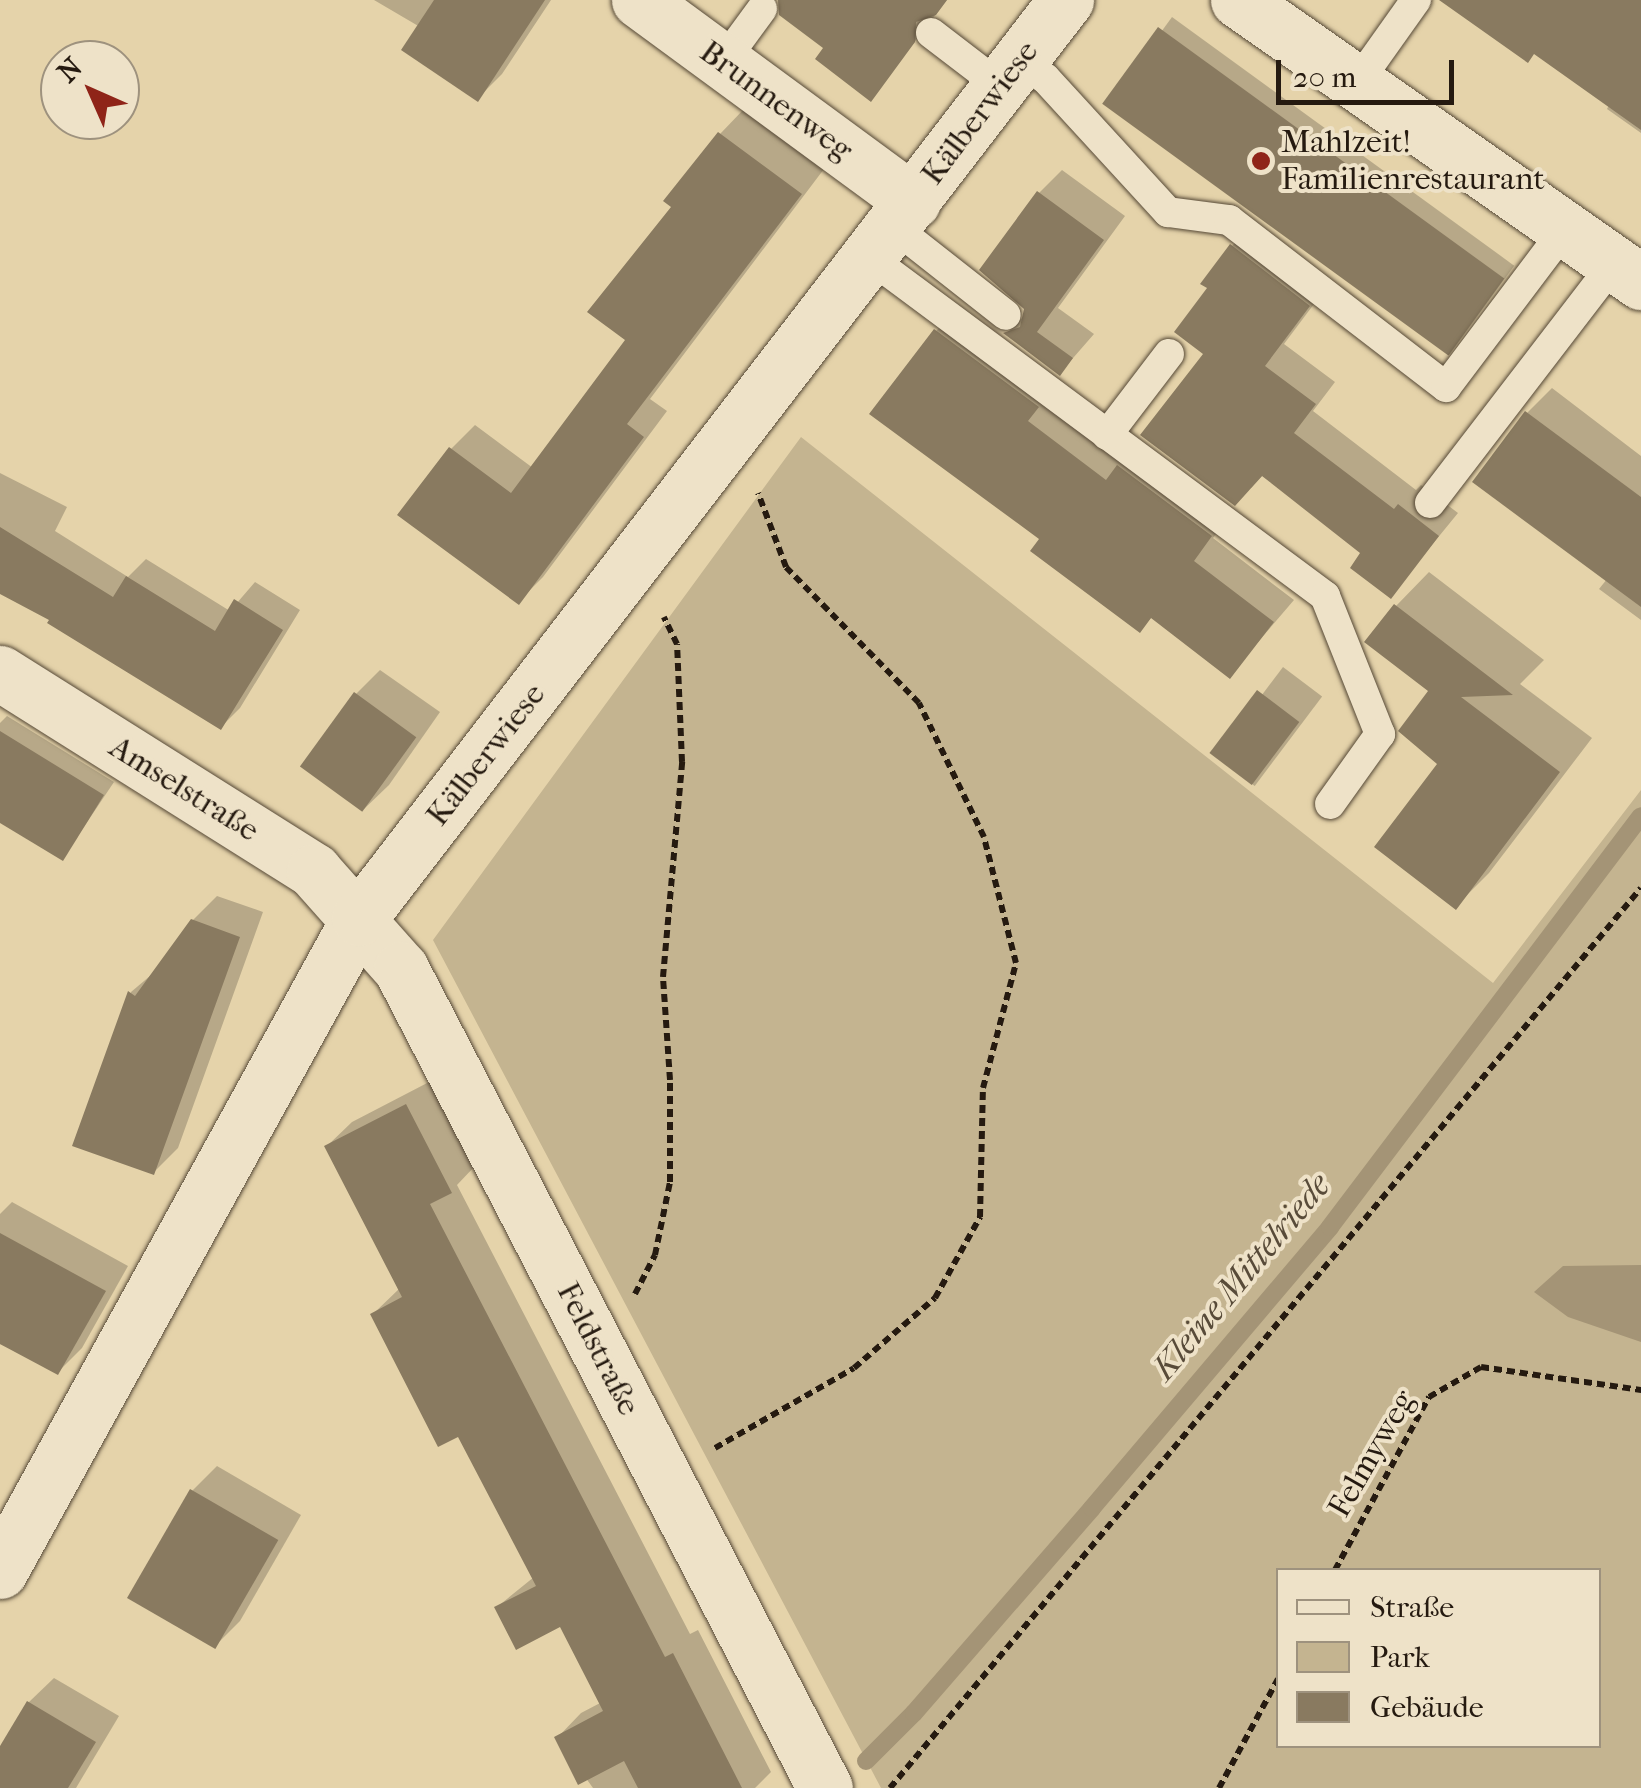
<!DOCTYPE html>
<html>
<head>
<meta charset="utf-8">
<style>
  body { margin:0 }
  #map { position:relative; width:1641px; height:1788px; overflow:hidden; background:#e5d3aa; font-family:"IM FELL French Canon",serif }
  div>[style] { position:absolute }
  .green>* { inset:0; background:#c4b490 }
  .water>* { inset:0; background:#a49476 }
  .shadow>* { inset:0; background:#0003; transform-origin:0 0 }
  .stream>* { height:18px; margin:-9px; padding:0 9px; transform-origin:9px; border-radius:9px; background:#a49476 }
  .building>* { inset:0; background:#897a60; transform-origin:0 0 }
  .path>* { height:6px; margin-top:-3px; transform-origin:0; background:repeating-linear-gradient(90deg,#251a10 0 8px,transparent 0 13px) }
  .roads { filter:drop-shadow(0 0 2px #554836) drop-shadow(0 0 2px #554836) }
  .service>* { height:30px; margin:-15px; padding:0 15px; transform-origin:15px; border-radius:15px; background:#eee2c8 }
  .minor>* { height:55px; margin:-27.5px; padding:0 27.5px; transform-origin:27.5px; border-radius:27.5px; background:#eee2c8 }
  .dots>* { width:28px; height:28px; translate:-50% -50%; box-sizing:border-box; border:5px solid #eee2c8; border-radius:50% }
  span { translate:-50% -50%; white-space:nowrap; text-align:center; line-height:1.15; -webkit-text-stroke:8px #eee2c8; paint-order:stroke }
  .street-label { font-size:32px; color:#251a10 }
  .poi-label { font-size:32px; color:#251a10 }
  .left { translate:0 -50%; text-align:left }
  .water-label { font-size:35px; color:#584b39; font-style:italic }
  .legend { position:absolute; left:1276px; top:1568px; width:325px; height:180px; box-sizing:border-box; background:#eee2c8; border:2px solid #9e927e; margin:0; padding:12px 18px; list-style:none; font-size:30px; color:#251a10 }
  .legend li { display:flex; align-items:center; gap:20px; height:50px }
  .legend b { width:50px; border:2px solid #9e927e }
  .north { position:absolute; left:40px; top:40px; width:100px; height:100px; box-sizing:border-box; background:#eee2c8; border:2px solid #9e927e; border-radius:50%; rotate:315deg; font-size:28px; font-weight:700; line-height:40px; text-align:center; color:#251a10 }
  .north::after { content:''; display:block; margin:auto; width:35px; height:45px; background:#8f2418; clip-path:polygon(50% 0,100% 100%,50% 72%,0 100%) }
  .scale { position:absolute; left:1276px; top:60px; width:178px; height:45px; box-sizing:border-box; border:5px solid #251a10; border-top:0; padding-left:12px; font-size:30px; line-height:35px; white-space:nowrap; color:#251a10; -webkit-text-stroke:8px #eee2c8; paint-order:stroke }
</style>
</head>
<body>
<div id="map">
  <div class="green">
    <div style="clip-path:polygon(evenodd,801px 437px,1493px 983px,1641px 790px,1641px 1788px,881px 1788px,433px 940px,801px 437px,1278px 1570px,1598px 1570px,1598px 1746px,1278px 1746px,1278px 1570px)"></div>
  </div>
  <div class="water">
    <div style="clip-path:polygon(1641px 1265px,1641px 1342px,1568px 1317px,1534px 1292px,1563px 1266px)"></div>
  </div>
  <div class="shadow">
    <div style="clip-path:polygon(374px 0,551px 0,502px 74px,478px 98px,420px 27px)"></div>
    <div style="clip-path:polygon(781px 0,947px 0,871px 98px)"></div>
    <div style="clip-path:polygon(1461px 0,1641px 1px,1641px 133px,1607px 109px,1609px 105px)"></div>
    <div style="left:1172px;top:17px;width:423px;height:110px;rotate:36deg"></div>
    <div style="clip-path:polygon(744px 109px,824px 169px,650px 399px,667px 411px,543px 577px,518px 602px,451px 449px,475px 425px,533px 468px,628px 339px,674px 207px,720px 134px)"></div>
    <div style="clip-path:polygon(1062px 170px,1125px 216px,1058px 308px,1094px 334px,1060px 373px,1007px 333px,1025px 315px,1039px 193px)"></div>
    <div style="clip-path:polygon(1252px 225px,1329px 284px,1284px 344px,1335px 382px,1313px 411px,1416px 490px,1421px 485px,1458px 513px,1391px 595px,1364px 552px,1264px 474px,1251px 488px,1206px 353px,1210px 288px,1232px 246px)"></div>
    <div style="clip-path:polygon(958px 309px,1232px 513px,1213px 538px,1294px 600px,1229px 676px,1153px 616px,1140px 629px,1043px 538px,936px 331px)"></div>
    <div style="clip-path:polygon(1552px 388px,1641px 456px,1641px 620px,1599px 589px,1607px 579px,1476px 482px,1527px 413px)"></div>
    <div style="clip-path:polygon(0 473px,67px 507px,55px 531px,128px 577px,146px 559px,230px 611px,255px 582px,300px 610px,240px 708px,221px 727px,52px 619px,0 591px)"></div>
    <div style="clip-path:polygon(1429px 572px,1544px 660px,1520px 684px,1592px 738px,1489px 873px,1456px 906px,1432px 690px,1396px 606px)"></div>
    <div style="left:1283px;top:667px;width:49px;height:112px;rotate:37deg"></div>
    <div style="clip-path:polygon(380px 670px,440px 712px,389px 785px,364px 809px,356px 694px)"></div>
    <div style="clip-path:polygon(7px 716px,114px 782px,63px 858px,0 820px,0 723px)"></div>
    <div style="clip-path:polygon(217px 896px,263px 912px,178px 1148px,153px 1173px,75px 1145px,131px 992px,157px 970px,192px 921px)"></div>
    <div style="clip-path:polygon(431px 1081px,475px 1166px,457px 1185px,690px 1634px,698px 1630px,771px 1772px,755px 1788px,593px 1788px,557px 1738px,581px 1713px,602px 1702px,562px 1623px,497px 1607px,534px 1577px,459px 1434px,373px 1314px,400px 1288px,327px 1146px,352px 1122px)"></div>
    <div style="clip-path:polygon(12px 1202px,128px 1266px,82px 1348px,58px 1372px,0 1344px,0 1214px)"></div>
    <div style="clip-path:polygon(217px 1466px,301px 1515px,240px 1621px,215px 1646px,192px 1491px)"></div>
    <div style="clip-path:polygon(54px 1678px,119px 1716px,76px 1788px,0 1788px,0 1751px,29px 1702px)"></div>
  </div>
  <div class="stream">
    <div style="left:866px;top:1761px;width:68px;rotate:-45deg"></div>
    <div style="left:914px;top:1713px;width:271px;rotate:-49deg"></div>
    <div style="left:1092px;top:1508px;width:368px;rotate:-49.7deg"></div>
    <div style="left:1330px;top:1227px;width:515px;rotate:-52.89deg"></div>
  </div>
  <div class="building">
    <div style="clip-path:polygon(434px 0,545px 0,478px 102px,401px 50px)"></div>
    <div style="clip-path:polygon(778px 0,947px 0,936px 15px,916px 22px,915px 42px,871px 102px,815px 59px,823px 48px,779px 15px)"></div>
    <div style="clip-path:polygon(1439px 0,1641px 0,1641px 130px,1534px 54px,1528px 63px)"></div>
    <div style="left:1158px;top:27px;width:428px;height:95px;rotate:36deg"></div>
    <div style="clip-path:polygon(718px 132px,802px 194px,627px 424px,644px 437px,519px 605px,397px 515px,449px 447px,511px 493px,625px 340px,587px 312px,671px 207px,663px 201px)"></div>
    <div style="clip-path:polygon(1037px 191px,1104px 240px,1037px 332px,1073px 358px,1060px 376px,1003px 333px,1020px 327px,1024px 309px,979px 270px)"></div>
    <div style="clip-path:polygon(1230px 244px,1310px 306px,1265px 366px,1316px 404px,1294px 433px,1394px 509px,1398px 504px,1439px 536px,1391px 599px,1350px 568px,1360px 553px,1262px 476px,1235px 506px,1140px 435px,1203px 354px,1174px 332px,1207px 288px,1200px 284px)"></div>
    <div style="clip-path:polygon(934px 329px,1039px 407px,1028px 421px,1106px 480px,1117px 465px,1212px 536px,1194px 561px,1274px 622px,1230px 679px,1151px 618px,1140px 633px,1030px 551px,1039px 539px,869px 414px)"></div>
    <div style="clip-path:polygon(1525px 411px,1641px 497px,1641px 607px,1472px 482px)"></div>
    <div style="clip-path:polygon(0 527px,113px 597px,126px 576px,215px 631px,234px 599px,283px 630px,221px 730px,47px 623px,49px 620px,0 594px)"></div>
    <div style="clip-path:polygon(1394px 604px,1513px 695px,1461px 697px,1560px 772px,1456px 910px,1374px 847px,1437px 764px,1398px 731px,1428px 691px,1364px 642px)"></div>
    <div style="left:1257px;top:690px;width:53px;height:79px;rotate:37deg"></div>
    <div style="left:354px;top:692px;width:77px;height:92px;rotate:36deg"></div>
    <div style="clip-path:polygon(0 731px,104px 795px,63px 861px,0 823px)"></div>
    <div style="clip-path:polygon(191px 919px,240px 937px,154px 1175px,72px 1146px,128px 991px,135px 996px)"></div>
    <div style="clip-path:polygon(406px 1104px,452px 1193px,430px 1204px,665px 1657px,673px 1653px,742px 1788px,638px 1788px,624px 1761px,578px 1785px,554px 1737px,603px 1711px,560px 1627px,516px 1650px,494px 1607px,536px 1586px,458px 1437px,438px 1447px,370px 1314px,402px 1297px,324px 1146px)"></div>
    <div style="clip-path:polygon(0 1233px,106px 1291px,58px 1375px,0 1344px)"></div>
    <div style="left:190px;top:1489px;width:102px;height:126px;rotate:30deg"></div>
    <div style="clip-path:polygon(27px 1701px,96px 1742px,68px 1788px,0 1788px,0 1746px)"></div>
  </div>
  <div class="path">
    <div style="left:635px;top:1294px;width:44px;rotate:-62.9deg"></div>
    <div style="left:655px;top:1255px;width:75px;rotate:-78.4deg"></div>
    <div style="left:670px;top:1182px;width:102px;rotate:-90deg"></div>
    <div style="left:670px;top:1080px;width:103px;rotate:-93.9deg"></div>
    <div style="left:663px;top:977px;width:216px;rotate:-84.9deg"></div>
    <div style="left:682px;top:762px;width:118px;rotate:-92.4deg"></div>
    <div style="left:677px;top:644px;width:30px;rotate:-116deg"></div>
    <div style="left:715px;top:1448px;width:160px;rotate:-29.9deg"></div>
    <div style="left:854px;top:1368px;width:107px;rotate:-40.8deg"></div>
    <div style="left:935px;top:1298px;width:93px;rotate:-60.9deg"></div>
    <div style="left:980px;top:1217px;width:129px;rotate:-88.7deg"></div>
    <div style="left:983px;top:1088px;width:129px;rotate:-75.2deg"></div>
    <div style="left:1016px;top:963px;width:130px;rotate:-104.3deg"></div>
    <div style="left:984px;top:837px;width:149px;rotate:-115.9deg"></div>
    <div style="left:919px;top:703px;width:190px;rotate:-134.4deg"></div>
    <div style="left:786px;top:567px;width:79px;rotate:-110.7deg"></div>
    <div style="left:1335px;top:1570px;width:197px;rotate:-61.5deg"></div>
    <div style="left:1429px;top:1397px;width:60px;rotate:-30deg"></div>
    <div style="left:1481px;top:1367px;width:162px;rotate:8.2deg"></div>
    <div style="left:890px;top:1788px;width:1172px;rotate:-50.16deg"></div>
    <div style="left:1219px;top:1788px;width:124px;rotate:-61.6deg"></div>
  </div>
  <div class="roads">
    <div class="service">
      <div style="left:931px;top:33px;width:87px;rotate:37.5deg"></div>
      <div style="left:723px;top:62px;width:66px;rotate:-53.7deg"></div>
      <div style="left:1019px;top:62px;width:31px;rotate:32deg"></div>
      <div style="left:1045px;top:78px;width:182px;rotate:47.5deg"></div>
      <div style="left:1168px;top:212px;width:62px;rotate:7.5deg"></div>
      <div style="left:1229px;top:220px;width:274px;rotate:37.6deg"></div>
      <div style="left:1446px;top:387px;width:198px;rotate:-53deg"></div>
      <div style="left:1357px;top:83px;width:102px;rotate:-54.6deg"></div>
      <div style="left:894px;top:227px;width:142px;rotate:38.2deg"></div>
      <div style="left:870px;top:258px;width:567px;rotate:36.61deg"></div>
      <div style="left:1325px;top:596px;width:149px;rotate:68.3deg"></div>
      <div style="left:1380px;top:734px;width:86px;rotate:125.5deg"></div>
      <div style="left:1107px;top:435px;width:102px;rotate:-52.6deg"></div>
      <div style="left:1430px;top:503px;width:302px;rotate:-52.5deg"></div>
    </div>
    <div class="minor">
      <div style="left:639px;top:0;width:340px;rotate:36.3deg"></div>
      <div style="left:1238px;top:0;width:492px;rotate:35deg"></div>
      <div style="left:0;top:673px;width:371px;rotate:32.2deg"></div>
      <div style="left:314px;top:871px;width:131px;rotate:48.4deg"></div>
      <div style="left:401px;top:969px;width:922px;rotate:62.63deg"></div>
      <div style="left:0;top:1571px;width:745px;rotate:-61.2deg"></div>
      <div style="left:359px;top:918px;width:1159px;rotate:-52.4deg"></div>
    </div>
  </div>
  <div class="dots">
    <div style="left:1261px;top:161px;background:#8f2418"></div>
  </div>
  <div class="street-label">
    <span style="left:776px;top:101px;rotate:36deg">Brunnenweg</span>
    <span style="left:980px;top:113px;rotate:-53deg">Kälberwiese</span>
    <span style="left:486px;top:755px;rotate:-52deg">Kälberwiese</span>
    <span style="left:184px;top:789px;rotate:32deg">Amselstraße</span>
    <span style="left:598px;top:1349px;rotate:63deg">Feldstraße</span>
    <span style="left:1372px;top:1454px;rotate:-60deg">Felmyweg</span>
  </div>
  <div class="poi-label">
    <span class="left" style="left:1281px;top:161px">Mahlzeit!<br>Familienrestaurant</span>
  </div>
  <div class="water-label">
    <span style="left:1241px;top:1277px;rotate:-50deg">Kleine Mittelriede</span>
  </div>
  <ul class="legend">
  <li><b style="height:12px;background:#eee2c8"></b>Straße</li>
  <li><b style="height:28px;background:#c4b490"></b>Park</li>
  <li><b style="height:28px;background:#897a60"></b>Gebäude</li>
  </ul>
  <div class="north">N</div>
  <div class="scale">20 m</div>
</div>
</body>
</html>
